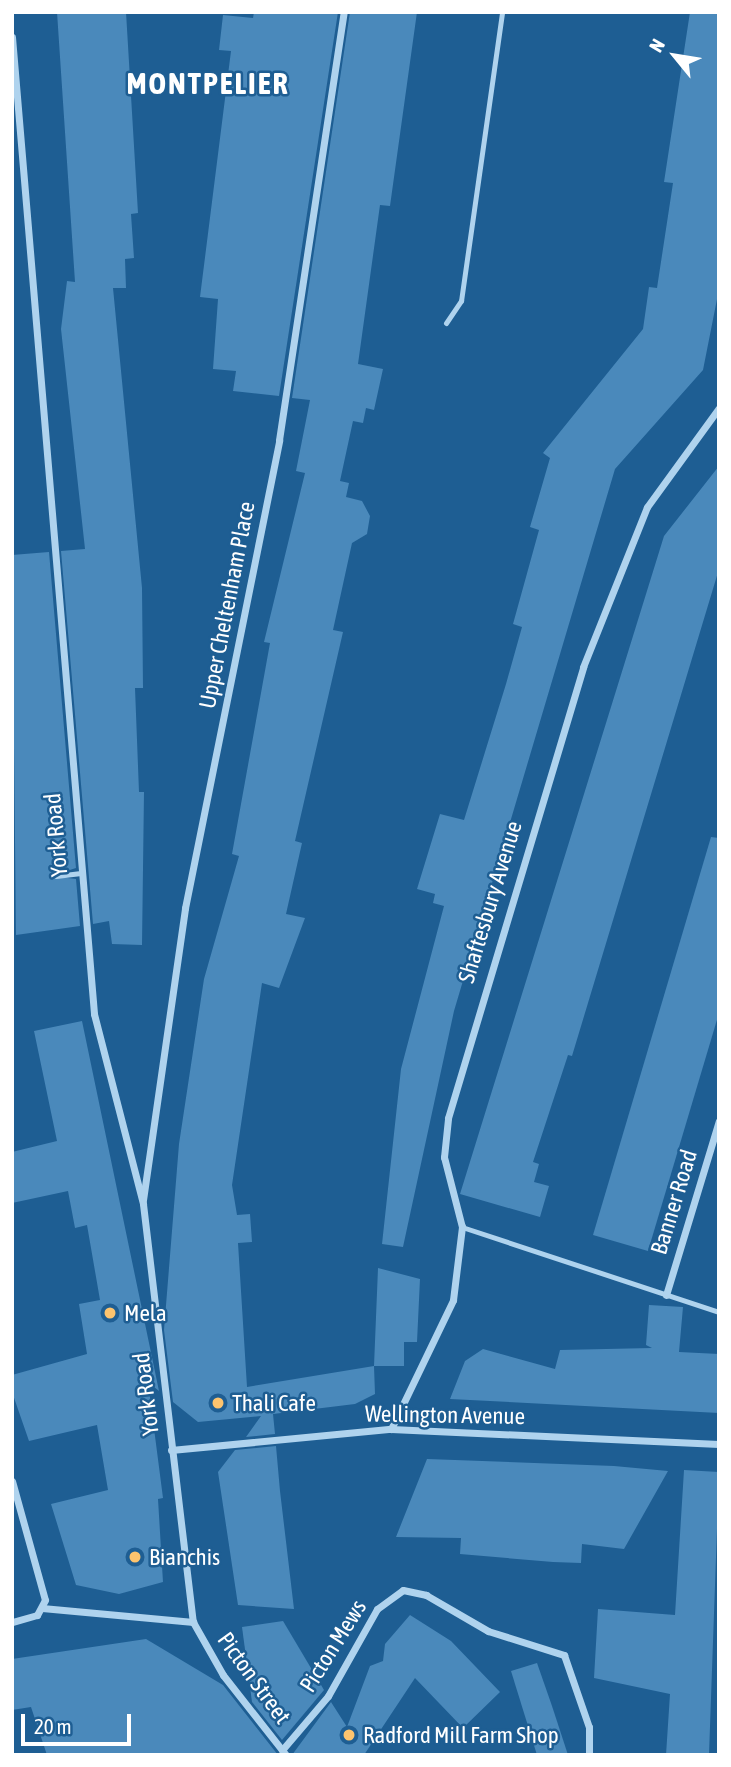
<!DOCTYPE html>
<html>
<head>
<meta charset="utf-8">
<style>
  body { margin:0 }
  #map { position:relative; width:731px; height:1767px; overflow:hidden; background:#1e5e93; font-family:"Asap Condensed",sans-serif }
  div>[style] { position:absolute }
  .building>* { inset:0; background:#4a89bb }
  .lane>* { height:5px; margin:-2.5px; padding:0 2.5px; transform-origin:2.5px; border-radius:2.5px; background:#afd3ee }
  .street>* { height:7px; margin:-3.5px; padding:0 3.5px; transform-origin:3.5px; border-radius:3.5px; background:#afd3ee }
  .dots>* { width:19px; height:19px; translate:-50% -50%; box-sizing:border-box; border:4px solid #1e5e93; border-radius:50% }
  span { translate:-50% -50%; white-space:nowrap; text-align:center; line-height:1.15; -webkit-text-stroke:5px #1e5e93; paint-order:stroke }
  .street-label { font-size:23px; color:#fff }
  .poi-label { font-size:23px; color:#fff }
  .left { translate:0 -50%; text-align:left }
  .district-label { font-size:30px; color:#fff; font-weight:700; letter-spacing:2px }
  .frame { position:absolute; inset:0; border:14px solid #fff; pointer-events:none }
  .north { position:absolute; left:640px; top:21px; width:70px; height:70px; -webkit-text-stroke:5px #1e5e93; paint-order:stroke; rotate:300deg; font-size:19px; font-weight:700; line-height:28px; text-align:center; color:#fff }
  .north::after { content:''; display:block; margin:auto; width:24px; height:32px; background:#fff; clip-path:polygon(50% 0,100% 100%,50% 72%,0 100%) }
  .scale { position:absolute; left:21px; top:1714px; width:110px; height:32px; box-sizing:border-box; border:4px solid #fff; border-top:0; padding-left:9px; font-size:21px; line-height:24px; white-space:nowrap; color:#fff; -webkit-text-stroke:5px #1e5e93; paint-order:stroke }
</style>
</head>
<body>
<div id="map">
  <div class="building">
    <div style="clip-path:polygon(57px 12px,126px 12px,138px 213px,131px 214px,134px 258px,125px 259px,126px 288px,113px 288px,142px 588px,143px 688px,135px 688px,139px 792px,144px 792px,142px 945px,112px 944px,109px 921px,93px 924px,61px 551px,85px 549px,61px 329px,67px 281px,75px 282px)"></div>
    <div style="clip-path:polygon(254px 12px,338px 12px,279px 396px,233px 391px,236px 371px,213px 369px,218px 299px,200px 297px,231px 51px,219px 50px,223px 15px,253px 18px)"></div>
    <div style="clip-path:polygon(350px 12px,417px 12px,390px 206px,380px 205px,358px 364px,383px 369px,374px 410px,366px 408px,363px 423px,353px 421px,340px 481px,349px 483px,346px 497px,362px 501px,370px 516px,367px 534px,352px 543px,333px 630px,343px 632px,295px 841px,302px 843px,286px 914px,305px 918px,279px 988px,262px 983px,232px 1185px,237px 1215px,250px 1214px,252px 1242px,238px 1243px,247px 1387px,374px 1366px,375px 1394px,355px 1404px,273px 1414px,275px 1434px,246px 1437px,261px 1416px,198px 1422px,173px 1402px,164px 1330px,179px 1144px,204px 979px,239px 856px,232px 854px,270px 643px,264px 642px,305px 473px,296px 471px,310px 400px,292px 398px)"></div>
    <div style="clip-path:polygon(690px 12px,719px 12px,719px 289px,703px 370px,615px 469px,454px 1011px,403px 1247px,382px 1244px,401px 1069px,444px 906px,433px 903px,435px 894px,417px 889px,440px 814px,464px 820px,506px 684px,522px 627px,513px 624px,539px 530px,530px 527px,550px 458px,543px 453px,643px 329px,649px 287px,657px 288px,673px 183px,664px 182px)"></div>
    <div style="clip-path:polygon(719px 466px,719px 569px,572px 1056px,568px 1055px,533px 1162px,539px 1164px,534px 1182px,549px 1186px,540px 1217px,460px 1194px,664px 536px)"></div>
    <div style="clip-path:polygon(49px 552px,76px 868px,51px 876px,76px 879px,80px 926px,16px 935px,12px 555px)"></div>
    <div style="clip-path:polygon(711px 837px,719px 838px,719px 1013px,648px 1251px,593px 1235px)"></div>
    <div style="clip-path:polygon(82px 1021px,159px 1391px,148px 1382px,163px 1498px,158px 1499px,163px 1582px,119px 1594px,76px 1585px,51px 1504px,108px 1490px,97px 1425px,29px 1441px,12px 1392px,12px 1375px,87px 1354px,79px 1304px,100px 1300px,87px 1225px,75px 1228px,68px 1191px,12px 1203px,12px 1152px,57px 1141px,34px 1031px)"></div>
    <div style="clip-path:polygon(378px 1268px,420px 1279px,417px 1342px,404px 1342px,404px 1366px,374px 1366px)"></div>
    <div style="clip-path:polygon(649px 1305px,683px 1307px,679px 1352px,719px 1354px,719px 1413px,450px 1399px,465px 1361px,483px 1349px,555px 1369px,560px 1350px,652px 1348px,646px 1345px)"></div>
    <div style="clip-path:polygon(276px 1446px,280px 1491px,294px 1609px,238px 1605px,218px 1472px,235px 1450px)"></div>
    <div style="clip-path:polygon(427px 1459px,614px 1466px,668px 1471px,624px 1549px,582px 1544px,581px 1563px,553px 1562px,460px 1554px,461px 1538px,396px 1537px)"></div>
    <div style="clip-path:polygon(684px 1470px,719px 1472px,709px 1755px,666px 1755px,670px 1694px,594px 1678px,598px 1609px,675px 1615px)"></div>
    <div style="clip-path:polygon(410px 1615px,451px 1641px,500px 1692px,463px 1728px,415px 1678px,364px 1755px,292px 1755px,331px 1702px,347px 1727px,370px 1666px,383px 1661px,385px 1644px)"></div>
    <div style="clip-path:polygon(283px 1621px,324px 1690px,282px 1740px,252px 1702px,242px 1627px)"></div>
    <div style="clip-path:polygon(146px 1639px,223px 1685px,278px 1755px,47px 1755px,31px 1707px,12px 1710px,12px 1659px)"></div>
    <div style="clip-path:polygon(537px 1663px,552px 1706px,568px 1755px,537px 1755px,511px 1671px)"></div>
  </div>
  <div class="lane">
    <div style="left:446px;top:323px;width:27px;rotate:-56deg"></div>
    <div style="left:461px;top:301px;width:292px;rotate:-81.9deg"></div>
    <div style="left:56px;top:876px;width:23px;rotate:-7deg"></div>
    <div style="left:462px;top:1227px;width:271px;rotate:18.3deg"></div>
  </div>
  <div class="street">
    <div style="left:12px;top:37px;width:980px;rotate:85.2deg"></div>
    <div style="left:94px;top:1014px;width:196px;rotate:75.5deg"></div>
    <div style="left:143px;top:1204px;width:421px;rotate:83.2deg"></div>
    <div style="left:193px;top:1622px;width:61px;rotate:60.5deg"></div>
    <div style="left:223px;top:1675px;width:102px;rotate:51.8deg"></div>
    <div style="left:143px;top:1200px;width:295px;rotate:-81.8deg"></div>
    <div style="left:185px;top:908px;width:477px;rotate:-78.6deg"></div>
    <div style="left:279px;top:440px;width:433px;rotate:-81.4deg"></div>
    <div style="left:666px;top:1295px;width:182px;rotate:-73.1deg"></div>
    <div style="left:391px;top:1429px;width:143px;rotate:-64.3deg"></div>
    <div style="left:453px;top:1300px;width:74px;rotate:-83deg"></div>
    <div style="left:462px;top:1227px;width:72px;rotate:-104.4deg"></div>
    <div style="left:444px;top:1157px;width:39px;rotate:-84deg"></div>
    <div style="left:448px;top:1118px;width:471px;rotate:-73.3deg"></div>
    <div style="left:583px;top:667px;width:172px;rotate:-68.2deg"></div>
    <div style="left:647px;top:507px;width:122px;rotate:-54deg"></div>
    <div style="left:171px;top:1450px;width:221px;rotate:-5.5deg"></div>
    <div style="left:391px;top:1429px;width:328px;rotate:2.6deg"></div>
    <div style="left:12px;top:1481px;width:123px;rotate:74.5deg"></div>
    <div style="left:45px;top:1600px;width:17px;rotate:118deg"></div>
    <div style="left:37px;top:1615px;width:26px;rotate:164deg"></div>
    <div style="left:42px;top:1608px;width:152px;rotate:5.3deg"></div>
    <div style="left:282px;top:1750px;width:71px;rotate:-49.6deg"></div>
    <div style="left:328px;top:1696px;width:100px;rotate:-60.6deg"></div>
    <div style="left:377px;top:1609px;width:32px;rotate:-36deg"></div>
    <div style="left:403px;top:1590px;width:24px;rotate:12deg"></div>
    <div style="left:426px;top:1595px;width:72px;rotate:30.1deg"></div>
    <div style="left:488px;top:1631px;width:80px;rotate:17.5deg"></div>
    <div style="left:564px;top:1655px;width:76px;rotate:70.9deg"></div>
    <div style="left:589px;top:1727px;width:28px;rotate:90deg"></div>
  </div>
  <div class="dots">
    <div style="left:110px;top:1313px;background:#fdc46e"></div>
    <div style="left:218px;top:1403px;background:#fdc46e"></div>
    <div style="left:135px;top:1557px;background:#fdc46e"></div>
    <div style="left:349px;top:1735px;background:#fdc46e"></div>
  </div>
  <div class="street-label">
    <span style="left:227px;top:605px;rotate:-79deg">Upper Cheltenham Place</span>
    <span style="left:56px;top:835px;rotate:-95deg">York Road</span>
    <span style="left:490px;top:902px;rotate:-73deg">Shaftesbury Avenue</span>
    <span style="left:674px;top:1202px;rotate:-73deg">Banner Road</span>
    <span style="left:146px;top:1394px;rotate:-97deg">York Road</span>
    <span style="left:445px;top:1415px;rotate:1deg">Wellington Avenue</span>
    <span style="left:333px;top:1646px;rotate:-58deg">Picton Mews</span>
    <span style="left:254px;top:1678px;rotate:54deg">Picton Street</span>
  </div>
  <div class="poi-label">
    <span class="left" style="left:124px;top:1313px">Mela</span>
    <span class="left" style="left:232px;top:1403px">Thali Cafe</span>
    <span class="left" style="left:149px;top:1557px">Bianchis</span>
    <span class="left" style="left:363px;top:1735px">Radford Mill Farm Shop</span>
  </div>
  <div class="district-label">
    <span style="left:208px;top:83px">MONTPELIER</span>
  </div>
  <div class="frame"></div>
  <div class="north">N</div>
  <div class="scale">20 m</div>
</div>
</body>
</html>
